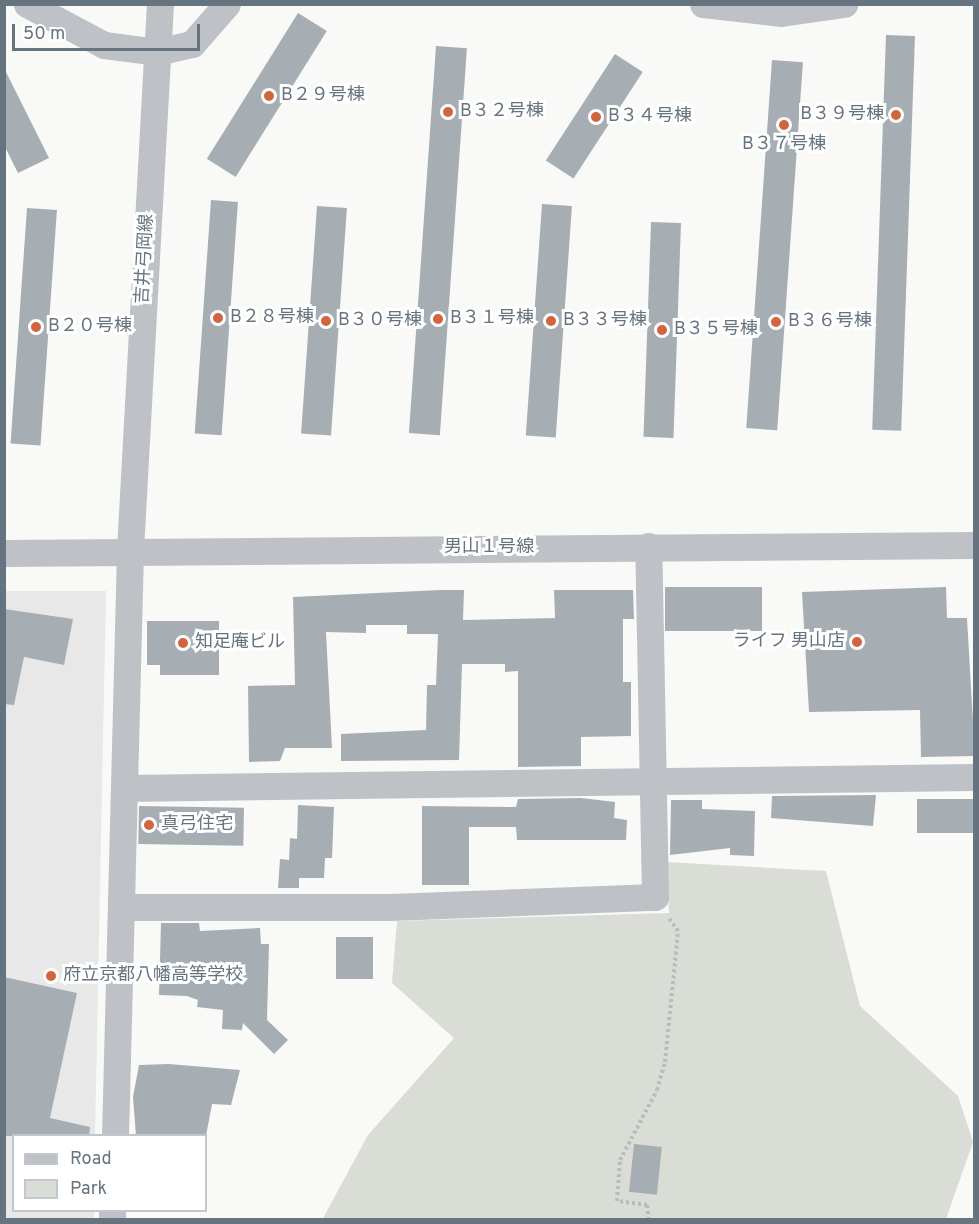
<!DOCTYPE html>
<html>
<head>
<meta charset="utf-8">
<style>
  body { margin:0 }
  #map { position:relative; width:979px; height:1224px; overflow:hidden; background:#f9f9f7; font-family:Overpass,"Noto Sans JP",sans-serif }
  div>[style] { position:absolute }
  .built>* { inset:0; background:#e7e8e7 }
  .green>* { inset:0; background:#d9ddd6 }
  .building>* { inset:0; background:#a6aeb3; transform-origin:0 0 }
  .path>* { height:4px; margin-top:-2px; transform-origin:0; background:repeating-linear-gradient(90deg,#b9bcbf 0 3px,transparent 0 6px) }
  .minor>* { height:27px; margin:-13.5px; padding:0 13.5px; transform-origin:13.5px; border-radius:13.5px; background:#bec2c6 }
  .dots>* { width:16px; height:16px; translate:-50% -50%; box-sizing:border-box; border:3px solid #fff; border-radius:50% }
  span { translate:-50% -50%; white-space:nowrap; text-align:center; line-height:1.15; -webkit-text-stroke:6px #fff; paint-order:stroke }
  .poi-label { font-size:18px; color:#66747f }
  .left { translate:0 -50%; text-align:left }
  .right { translate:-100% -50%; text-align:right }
  .street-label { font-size:18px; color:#66747f }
  .frame { position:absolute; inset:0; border:6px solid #66747f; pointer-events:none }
  .legend { position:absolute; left:12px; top:1134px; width:195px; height:78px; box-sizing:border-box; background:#fff; border:2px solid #c2c7cc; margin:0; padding:8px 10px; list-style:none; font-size:18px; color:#66747f }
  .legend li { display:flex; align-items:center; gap:12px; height:30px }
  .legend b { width:30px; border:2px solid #c2c7cc }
  .scale { position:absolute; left:12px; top:24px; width:188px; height:27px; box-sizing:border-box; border:3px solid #66747f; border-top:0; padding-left:8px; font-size:18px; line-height:21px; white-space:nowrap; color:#66747f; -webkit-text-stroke:4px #fff; paint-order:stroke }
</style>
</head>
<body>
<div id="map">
  <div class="built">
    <div style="clip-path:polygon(4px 591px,106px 591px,95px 1135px,14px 1136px,14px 1210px,94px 1211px,94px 1219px,5px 1219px)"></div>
  </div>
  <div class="green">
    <div style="clip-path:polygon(666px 862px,826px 871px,860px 1006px,958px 1096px,973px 1142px,946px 1219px,322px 1220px,368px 1135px,454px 1038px,392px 983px,397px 921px,669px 913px)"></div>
  </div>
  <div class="building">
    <div style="left:298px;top:13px;width:34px;height:172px;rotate:32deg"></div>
    <div style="left:886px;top:35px;width:29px;height:395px;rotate:2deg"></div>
    <div style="left:436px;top:46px;width:31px;height:388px;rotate:4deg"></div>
    <div style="left:615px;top:54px;width:33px;height:127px;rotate:33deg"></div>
    <div style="left:772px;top:60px;width:31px;height:369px;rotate:4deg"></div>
    <div style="clip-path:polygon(4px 68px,49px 158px,18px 173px,4px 145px)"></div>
    <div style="left:211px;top:200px;width:27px;height:234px;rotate:4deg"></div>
    <div style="left:542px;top:204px;width:30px;height:232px;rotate:4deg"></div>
    <div style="left:317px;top:206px;width:30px;height:228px;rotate:4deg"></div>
    <div style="left:27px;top:208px;width:30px;height:236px;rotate:4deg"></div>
    <div style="left:651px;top:222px;width:30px;height:215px;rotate:2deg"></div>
    <div style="left:665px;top:587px;width:97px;height:44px"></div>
    <div style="clip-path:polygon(946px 587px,947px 618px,967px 618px,975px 756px,921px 757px,920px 710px,809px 712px,802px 592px)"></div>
    <div style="clip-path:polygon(440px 590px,464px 590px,463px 620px,555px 618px,554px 590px,633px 590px,634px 619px,623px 619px,623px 682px,631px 682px,631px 736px,581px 737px,581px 766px,518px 767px,518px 671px,505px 672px,505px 664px,462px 664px,459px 760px,341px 761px,341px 734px,426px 730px,427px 685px,436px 685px,438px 634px,407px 634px,407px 625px,366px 625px,366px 633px,326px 632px,332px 748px,285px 748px,280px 761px,249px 762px,248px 686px,295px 685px,293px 597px)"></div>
    <div style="clip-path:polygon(4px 609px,73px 619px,64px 665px,24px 657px,14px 705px,4px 704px)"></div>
    <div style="clip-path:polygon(147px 621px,219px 621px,219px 675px,160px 675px,160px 665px,147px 665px)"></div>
    <div style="clip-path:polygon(876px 795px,873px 826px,771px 818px,772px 796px)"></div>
    <div style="clip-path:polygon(581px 798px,615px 802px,614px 818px,627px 820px,626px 840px,517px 840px,516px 827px,469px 827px,469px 885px,422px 885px,422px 806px,516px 807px,518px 799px)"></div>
    <div style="left:975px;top:799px;width:34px;height:58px;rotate:90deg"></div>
    <div style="clip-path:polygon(671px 800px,702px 800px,702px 809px,755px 811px,754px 856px,730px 855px,730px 848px,670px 855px)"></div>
    <div style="clip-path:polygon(298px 805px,334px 807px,332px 858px,325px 858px,324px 878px,299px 878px,299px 888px,278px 888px,280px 859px,289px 860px,290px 838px,297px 839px)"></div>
    <div style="left:139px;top:806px;width:105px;height:38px;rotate:1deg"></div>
    <div style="clip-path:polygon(161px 923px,199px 923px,200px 931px,260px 928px,261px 944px,269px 944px,267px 1020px,288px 1040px,274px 1054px,243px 1023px,242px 1030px,222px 1029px,223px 1010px,197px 1007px,198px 1000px,187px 996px,159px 995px)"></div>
    <div style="left:336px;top:937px;width:37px;height:42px"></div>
    <div style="clip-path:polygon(4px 977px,77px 993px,50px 1118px,90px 1127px,89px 1136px,4px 1136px)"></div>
    <div style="clip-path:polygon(169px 1064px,240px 1070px,231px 1105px,212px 1104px,206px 1136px,136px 1136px,133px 1097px,139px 1065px)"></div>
    <div style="left:634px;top:1144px;width:28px;height:48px;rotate:6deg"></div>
  </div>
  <div class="path">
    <div style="left:649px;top:1220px;width:15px;rotate:-98deg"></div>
    <div style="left:647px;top:1205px;width:30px;rotate:-172deg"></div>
    <div style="left:617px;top:1201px;width:41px;rotate:-85.8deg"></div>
    <div style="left:620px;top:1160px;width:79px;rotate:-62.1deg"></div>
    <div style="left:657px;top:1090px;width:29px;rotate:-74deg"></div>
    <div style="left:665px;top:1062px;width:132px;rotate:-84.3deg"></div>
    <div style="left:678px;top:931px;width:18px;rotate:-124deg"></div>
  </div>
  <div class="minor">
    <div style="left:27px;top:4px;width:87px;rotate:28deg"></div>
    <div style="left:104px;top:45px;width:53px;rotate:7.5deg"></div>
    <div style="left:157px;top:52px;width:36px;rotate:-13deg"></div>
    <div style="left:192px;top:44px;width:53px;rotate:-48.8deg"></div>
    <div style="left:703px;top:4px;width:79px;rotate:6.6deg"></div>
    <div style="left:781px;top:13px;width:64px;rotate:-8.1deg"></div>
    <div style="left:4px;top:553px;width:970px;rotate:-0.47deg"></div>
    <div style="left:126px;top:788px;width:848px;rotate:-0.74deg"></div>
    <div style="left:122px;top:907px;width:269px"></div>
    <div style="left:391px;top:907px;width:264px;rotate:-2.2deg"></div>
    <div style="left:655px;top:897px;width:351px;rotate:-91.1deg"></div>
    <div style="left:115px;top:1136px;width:586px;rotate:-88.53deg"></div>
    <div style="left:130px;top:550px;width:547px;rotate:-86.86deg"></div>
    <div style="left:112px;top:1220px;width:10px;rotate:-90deg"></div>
  </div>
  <div class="dots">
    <div style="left:269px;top:96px;background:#d2643e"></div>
    <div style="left:448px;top:112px;background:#d2643e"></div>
    <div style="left:896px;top:115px;background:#d2643e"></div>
    <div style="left:596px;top:117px;background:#d2643e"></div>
    <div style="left:784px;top:125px;background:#d2643e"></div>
    <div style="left:218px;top:318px;background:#d2643e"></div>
    <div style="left:438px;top:319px;background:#d2643e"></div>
    <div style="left:326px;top:321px;background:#d2643e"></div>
    <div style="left:551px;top:321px;background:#d2643e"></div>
    <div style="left:776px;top:322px;background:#d2643e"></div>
    <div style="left:36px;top:327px;background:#d2643e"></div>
    <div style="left:662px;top:330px;background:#d2643e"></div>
    <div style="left:857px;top:642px;background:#d2643e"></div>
    <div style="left:183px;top:643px;background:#d2643e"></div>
    <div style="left:149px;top:825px;background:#d2643e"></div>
    <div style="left:51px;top:976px;background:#d2643e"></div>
  </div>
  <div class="poi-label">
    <span class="left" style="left:281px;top:96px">B２９号棟</span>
    <span class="left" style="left:460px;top:112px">B３２号棟</span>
    <span class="right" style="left:884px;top:115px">B３９号棟</span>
    <span class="left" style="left:608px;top:117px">B３４号棟</span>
    <span style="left:784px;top:145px">B３７号棟</span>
    <span class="left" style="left:230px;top:318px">B２８号棟</span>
    <span class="left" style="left:450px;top:319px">B３１号棟</span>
    <span class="left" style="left:338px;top:321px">B３０号棟</span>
    <span class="left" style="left:563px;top:321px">B３３号棟</span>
    <span class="left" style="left:788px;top:322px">B３６号棟</span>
    <span class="left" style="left:48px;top:327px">B２０号棟</span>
    <span class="left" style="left:674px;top:330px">B３５号棟</span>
    <span class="right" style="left:845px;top:642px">ライフ 男山店</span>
    <span class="left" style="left:195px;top:643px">知足庵ビル</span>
    <span class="left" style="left:161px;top:825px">真弓住宅</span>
    <span class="left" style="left:63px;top:976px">府立京都八幡高等学校</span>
  </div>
  <div class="street-label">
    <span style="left:146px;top:259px;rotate:-87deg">吉井弓岡線</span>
    <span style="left:489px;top:548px">男山１号線</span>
  </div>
  <div class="frame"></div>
  <ul class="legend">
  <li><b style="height:8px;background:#bec2c6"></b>Road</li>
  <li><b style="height:16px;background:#d9ddd6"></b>Park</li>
  </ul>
  <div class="scale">50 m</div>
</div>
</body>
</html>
